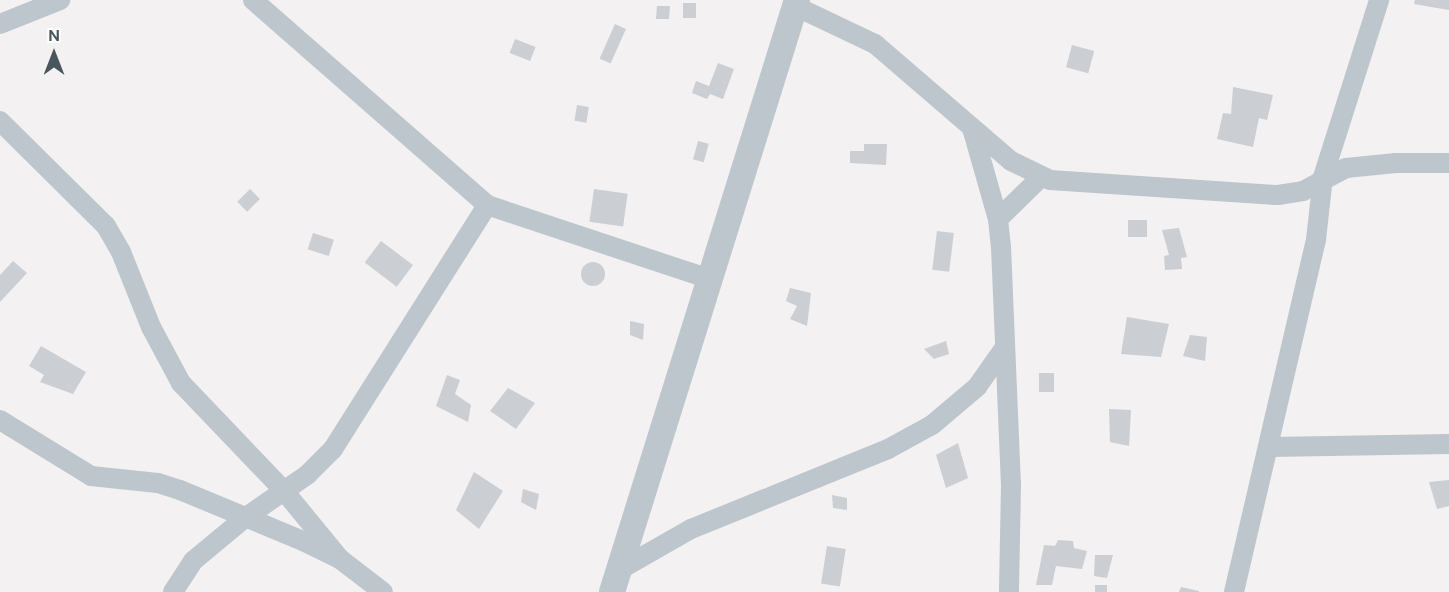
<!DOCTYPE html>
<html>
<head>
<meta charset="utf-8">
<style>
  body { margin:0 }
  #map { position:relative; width:1449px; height:592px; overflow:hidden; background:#f3f1f1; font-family:"DM Sans",sans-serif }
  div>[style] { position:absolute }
  .building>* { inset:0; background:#cbced3; transform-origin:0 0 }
  .round { border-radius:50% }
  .minor>* { height:20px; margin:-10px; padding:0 10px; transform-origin:10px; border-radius:10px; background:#bdc6cd }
  .tertiary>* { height:26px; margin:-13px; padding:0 13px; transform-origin:13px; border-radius:13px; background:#bdc6cd }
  span { translate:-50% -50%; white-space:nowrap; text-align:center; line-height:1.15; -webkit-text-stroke:4.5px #fff; paint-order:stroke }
  .north { position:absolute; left:24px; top:24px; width:60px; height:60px; -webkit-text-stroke:4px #fff; paint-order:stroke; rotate:0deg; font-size:16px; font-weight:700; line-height:24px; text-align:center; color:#49565e }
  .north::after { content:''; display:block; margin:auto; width:21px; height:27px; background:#49565e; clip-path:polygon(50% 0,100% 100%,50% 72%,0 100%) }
</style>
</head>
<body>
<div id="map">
  <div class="building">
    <div style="clip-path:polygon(1415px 0,1449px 0,1449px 10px,1414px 4px)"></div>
    <div style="left:696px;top:3px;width:15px;height:13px;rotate:90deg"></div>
    <div style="clip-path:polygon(657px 6px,670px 6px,669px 19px,656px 19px)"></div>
    <div style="left:615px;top:24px;width:12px;height:38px;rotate:24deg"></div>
    <div style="left:515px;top:39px;width:22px;height:15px;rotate:21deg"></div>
    <div style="left:1072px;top:45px;width:23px;height:23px;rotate:15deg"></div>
    <div style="clip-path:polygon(718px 63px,734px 69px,723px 99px,710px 94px,707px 99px,692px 93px,696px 81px,709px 86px)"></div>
    <div style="clip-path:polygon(1233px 87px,1273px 95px,1267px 120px,1259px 118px,1253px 147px,1217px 139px,1223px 113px,1231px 114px)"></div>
    <div style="left:577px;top:105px;width:12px;height:16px;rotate:9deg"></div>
    <div style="left:698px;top:141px;width:11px;height:19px;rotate:15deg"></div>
    <div style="clip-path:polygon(864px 144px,887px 144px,886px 165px,850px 163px,850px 151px,864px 151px)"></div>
    <div style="left:250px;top:189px;width:14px;height:18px;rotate:45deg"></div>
    <div style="left:594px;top:189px;width:34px;height:33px;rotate:8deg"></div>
    <div style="left:1128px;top:220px;width:19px;height:17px"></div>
    <div style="clip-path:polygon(1179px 228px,1187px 257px,1181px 258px,1182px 269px,1165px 270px,1164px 256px,1169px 255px,1162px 230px)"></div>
    <div style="left:937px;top:231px;width:17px;height:39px;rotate:7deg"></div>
    <div style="left:313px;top:233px;width:22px;height:17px;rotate:18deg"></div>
    <div style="left:381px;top:241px;width:40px;height:27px;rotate:37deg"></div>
    <div style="clip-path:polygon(13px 261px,27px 273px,0 302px,0 275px)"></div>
    <div class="round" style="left:581px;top:262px;width:24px;height:24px"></div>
    <div style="clip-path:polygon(790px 288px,811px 293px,807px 326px,790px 319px,797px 306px,786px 301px)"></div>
    <div style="clip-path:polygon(1127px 317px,1169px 324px,1161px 357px,1121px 354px)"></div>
    <div style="clip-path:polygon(630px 321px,644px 324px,643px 340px,630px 335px)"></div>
    <div style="clip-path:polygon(1190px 335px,1207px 337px,1205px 361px,1183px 356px)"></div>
    <div style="clip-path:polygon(946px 341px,949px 354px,934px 359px,924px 349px)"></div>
    <div style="clip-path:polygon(41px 346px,86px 372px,73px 394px,40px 382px,44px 375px,29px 366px)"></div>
    <div style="left:1054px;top:373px;width:19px;height:15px;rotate:90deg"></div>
    <div style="clip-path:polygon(447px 375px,460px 380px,455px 394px,471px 405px,468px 422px,436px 406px)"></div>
    <div style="clip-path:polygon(508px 388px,535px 403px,516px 429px,490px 411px)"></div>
    <div style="clip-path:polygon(1109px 409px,1131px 410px,1129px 446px,1110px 442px)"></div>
    <div style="clip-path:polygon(958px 443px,968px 478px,946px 488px,936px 455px)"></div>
    <div style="clip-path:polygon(474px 472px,503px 491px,479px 529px,456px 510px)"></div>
    <div style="clip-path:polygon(1449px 480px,1449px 506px,1437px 509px,1429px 482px)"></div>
    <div style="clip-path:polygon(523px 489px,539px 494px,536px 510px,521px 502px)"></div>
    <div style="clip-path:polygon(832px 495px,847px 498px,847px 510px,833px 508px)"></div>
    <div style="clip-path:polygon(1058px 540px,1073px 541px,1074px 548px,1087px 551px,1082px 569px,1056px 566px,1052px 585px,1036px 585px,1044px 545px,1055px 546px)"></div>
    <div style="left:827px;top:546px;width:19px;height:38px;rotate:9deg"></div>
    <div style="clip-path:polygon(1095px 555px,1113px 555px,1107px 578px,1094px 576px)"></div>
    <div style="left:1095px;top:585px;width:12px;height:7px"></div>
    <div style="clip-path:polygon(1181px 587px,1199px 591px,1199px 592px,1179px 592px)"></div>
  </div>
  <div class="minor">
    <div style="left:253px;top:0;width:311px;rotate:41.2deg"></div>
    <div style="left:487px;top:205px;width:234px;rotate:18.4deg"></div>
    <div style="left:795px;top:6px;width:89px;rotate:25.4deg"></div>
    <div style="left:875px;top:44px;width:179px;rotate:40.7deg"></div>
    <div style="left:1011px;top:161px;width:43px;rotate:26deg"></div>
    <div style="left:1050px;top:180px;width:228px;rotate:3.8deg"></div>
    <div style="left:1278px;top:195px;width:25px;rotate:-9deg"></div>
    <div style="left:1303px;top:191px;width:49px;rotate:-28.1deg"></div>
    <div style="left:1346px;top:168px;width:50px;rotate:-5.7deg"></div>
    <div style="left:1396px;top:163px;width:53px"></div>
    <div style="left:0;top:24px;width:65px;rotate:-21.8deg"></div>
    <div style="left:0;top:121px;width:149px;rotate:44.7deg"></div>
    <div style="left:106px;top:226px;width:30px;rotate:60deg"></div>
    <div style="left:121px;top:252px;width:81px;rotate:68.2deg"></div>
    <div style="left:151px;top:327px;width:64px;rotate:61.8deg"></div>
    <div style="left:181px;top:383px;width:151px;rotate:46.3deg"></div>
    <div style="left:285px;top:492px;width:87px;rotate:50.6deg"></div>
    <div style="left:972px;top:128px;width:95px;rotate:74.1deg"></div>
    <div style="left:998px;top:219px;width:28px;rotate:84deg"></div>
    <div style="left:1001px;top:247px;width:238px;rotate:87.6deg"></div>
    <div style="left:1011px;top:485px;width:107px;rotate:91.1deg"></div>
    <div style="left:998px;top:219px;width:60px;rotate:-44.3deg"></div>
    <div style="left:0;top:420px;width:107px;rotate:31.6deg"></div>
    <div style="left:91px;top:476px;width:67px;rotate:6deg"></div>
    <div style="left:158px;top:483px;width:23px;rotate:18deg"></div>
    <div style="left:180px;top:490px;width:133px;rotate:22.5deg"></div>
    <div style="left:303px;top:541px;width:41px;rotate:25.9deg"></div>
    <div style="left:340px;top:559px;width:54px;rotate:37.5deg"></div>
    <div style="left:1270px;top:447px;width:179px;rotate:-1deg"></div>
    <div style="left:619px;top:570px;width:83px;rotate:-29.7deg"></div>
    <div style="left:691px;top:529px;width:213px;rotate:-22.1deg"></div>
    <div style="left:888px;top:449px;width:50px;rotate:-28.6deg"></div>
    <div style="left:932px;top:425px;width:59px;rotate:-40.2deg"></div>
    <div style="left:977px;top:387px;width:49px;rotate:-55deg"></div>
    <div style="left:173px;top:592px;width:37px;rotate:-57deg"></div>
    <div style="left:193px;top:561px;width:69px;rotate:-39.7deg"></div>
    <div style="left:246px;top:517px;width:74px;rotate:-34.5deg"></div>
    <div style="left:307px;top:475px;width:37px;rotate:-45deg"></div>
    <div style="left:333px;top:449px;width:289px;rotate:-57.7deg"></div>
    <div style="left:1234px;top:592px;width:361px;rotate:-76.9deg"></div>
    <div style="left:1316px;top:240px;width:63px;rotate:-83.7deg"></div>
    <div style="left:1323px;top:177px;width:186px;rotate:-72.4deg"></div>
  </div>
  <div class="tertiary">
    <div style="left:612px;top:592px;width:620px;rotate:-72.65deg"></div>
  </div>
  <div class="north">N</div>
</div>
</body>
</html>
